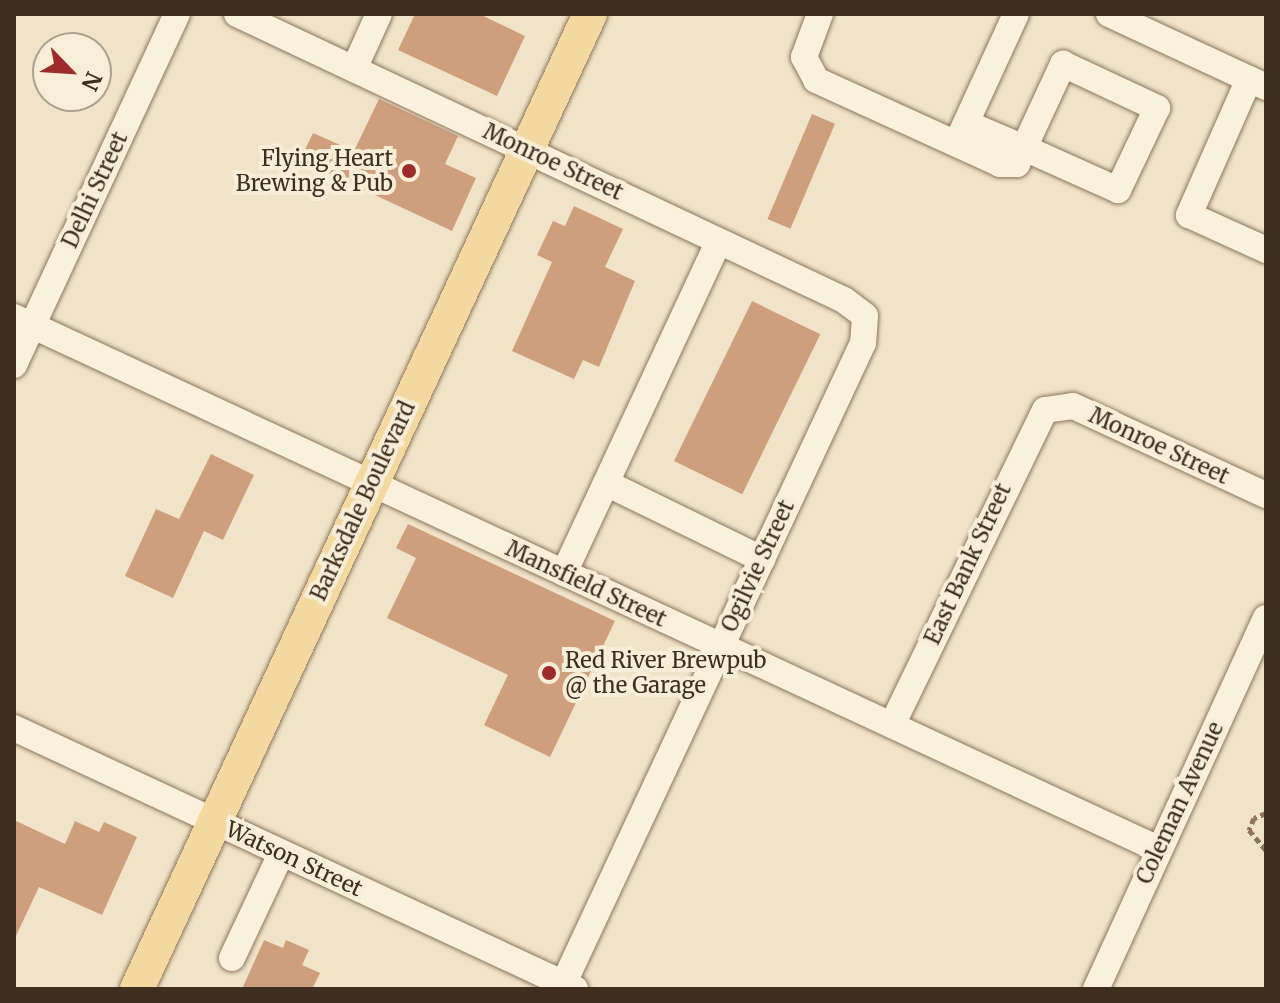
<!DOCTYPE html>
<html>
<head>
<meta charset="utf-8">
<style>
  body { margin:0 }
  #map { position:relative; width:1280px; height:1003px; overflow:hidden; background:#f0e4c8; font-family:Merriweather,serif }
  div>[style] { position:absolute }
  .building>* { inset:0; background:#cf9f7d; transform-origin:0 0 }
  .path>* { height:5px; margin-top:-2.5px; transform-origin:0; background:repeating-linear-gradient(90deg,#8d765c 0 6px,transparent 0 10px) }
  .roads { filter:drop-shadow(0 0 2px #8d765c) drop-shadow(0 0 2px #8d765c) }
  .minor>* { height:26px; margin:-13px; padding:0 13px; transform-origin:13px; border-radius:13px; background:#faf1dc }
  .major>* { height:34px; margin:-17px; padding:0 17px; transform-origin:17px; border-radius:17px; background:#f3d9a0 }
  .dots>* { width:22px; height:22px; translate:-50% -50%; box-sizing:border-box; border:4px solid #f7eed8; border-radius:50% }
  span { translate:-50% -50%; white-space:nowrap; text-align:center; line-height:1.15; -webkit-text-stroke:8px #f7eed8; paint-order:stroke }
  .poi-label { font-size:22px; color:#3d2e20 }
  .right { translate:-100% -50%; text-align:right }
  .left { translate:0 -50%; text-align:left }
  .street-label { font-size:22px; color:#3d2e20 }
  .frame { position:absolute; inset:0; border:16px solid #3d2e20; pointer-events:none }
  .north { position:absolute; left:32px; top:32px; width:80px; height:80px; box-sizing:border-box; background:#f7eed8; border:2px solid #ada18e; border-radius:50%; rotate:115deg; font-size:22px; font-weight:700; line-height:32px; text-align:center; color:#3d2e20 }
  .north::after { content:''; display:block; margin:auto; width:28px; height:36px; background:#9e2a2b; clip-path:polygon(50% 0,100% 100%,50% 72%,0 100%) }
</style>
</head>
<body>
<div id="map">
  <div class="building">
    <div style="clip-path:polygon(415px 14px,479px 14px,525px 36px,497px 96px,398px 50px)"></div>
    <div style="clip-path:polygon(379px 99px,458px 136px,445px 164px,476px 178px,452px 231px,300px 160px,313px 133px,354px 151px)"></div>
    <div style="left:812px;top:114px;width:25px;height:114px;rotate:23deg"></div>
    <div style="clip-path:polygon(574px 206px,623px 229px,605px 267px,635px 281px,599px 367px,583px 360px,574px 379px,512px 351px,552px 262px,537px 255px,553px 221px,565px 226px)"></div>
    <div style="left:752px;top:301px;width:76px;height:178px;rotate:26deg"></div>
    <div style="clip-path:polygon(211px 454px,254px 475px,223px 540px,204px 531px,173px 598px,125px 576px,156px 509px,179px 519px)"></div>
    <div style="clip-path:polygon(408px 524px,615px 621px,550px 757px,484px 725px,508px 675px,387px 618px,416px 558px,396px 548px)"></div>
    <div style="clip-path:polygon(14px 820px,65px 844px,75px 821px,99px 832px,104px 822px,137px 837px,102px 915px,39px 887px,14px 940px)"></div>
    <div style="clip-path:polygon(264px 940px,283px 948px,286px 940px,309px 950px,302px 965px,320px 973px,312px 989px,242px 989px)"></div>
  </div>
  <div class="path">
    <div style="left:1266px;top:813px;width:13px;rotate:157deg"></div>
    <div style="left:1254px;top:818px;width:13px;rotate:113deg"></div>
    <div style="left:1249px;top:830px;width:26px;rotate:50deg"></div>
  </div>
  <div class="roads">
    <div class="minor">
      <div style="left:237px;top:14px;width:671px;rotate:25.23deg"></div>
      <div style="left:844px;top:300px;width:26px;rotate:37deg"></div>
      <div style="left:865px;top:316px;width:27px;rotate:94deg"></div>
      <div style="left:863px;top:343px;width:713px;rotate:115.06deg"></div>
      <div style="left:820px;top:14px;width:46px;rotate:110.4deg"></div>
      <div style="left:804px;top:57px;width:26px;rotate:62deg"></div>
      <div style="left:816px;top:80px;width:202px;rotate:24.5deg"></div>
      <div style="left:1000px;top:164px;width:17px"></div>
      <div style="left:1017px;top:164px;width:17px;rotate:-66deg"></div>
      <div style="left:1024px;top:148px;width:63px;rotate:-156.7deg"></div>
      <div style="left:1109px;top:14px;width:173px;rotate:24.9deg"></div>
      <div style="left:1063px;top:64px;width:104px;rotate:25.1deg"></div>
      <div style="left:1157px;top:108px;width:91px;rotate:115.4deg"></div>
      <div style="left:1118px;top:190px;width:103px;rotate:-155.9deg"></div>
      <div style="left:1024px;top:148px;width:93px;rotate:-65.1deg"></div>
      <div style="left:354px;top:69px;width:60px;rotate:-65.6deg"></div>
      <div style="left:1249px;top:79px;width:149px;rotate:113.8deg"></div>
      <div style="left:1189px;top:215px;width:85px;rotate:24.4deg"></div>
      <div style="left:959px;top:138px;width:136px;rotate:-65.3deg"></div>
      <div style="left:14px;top:317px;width:1262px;rotate:24.94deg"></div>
      <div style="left:14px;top:365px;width:387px;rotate:-65.1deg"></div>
      <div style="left:606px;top:483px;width:174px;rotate:26deg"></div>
      <div style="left:564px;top:573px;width:366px;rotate:-65deg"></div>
      <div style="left:892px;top:725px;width:350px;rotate:-64.1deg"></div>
      <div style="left:1045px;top:410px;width:28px;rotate:-8deg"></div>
      <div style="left:1073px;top:406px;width:213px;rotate:24.8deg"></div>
      <div style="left:14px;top:728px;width:619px;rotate:24.95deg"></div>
      <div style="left:232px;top:958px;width:115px;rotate:-64.8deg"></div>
      <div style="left:1096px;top:989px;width:408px;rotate:-65.4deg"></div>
    </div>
    <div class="major">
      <div style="left:137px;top:989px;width:1075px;rotate:-65.08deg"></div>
    </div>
  </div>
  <div class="dots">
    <div style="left:409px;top:171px;background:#9e2a2b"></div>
    <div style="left:549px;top:673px;background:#9e2a2b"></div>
  </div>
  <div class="poi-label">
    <span class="right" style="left:393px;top:171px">Flying Heart<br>Brewing &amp; Pub</span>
    <span class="left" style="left:565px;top:673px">Red River Brewpub<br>@ the Garage</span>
  </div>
  <div class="street-label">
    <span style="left:553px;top:162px;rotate:25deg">Monroe Street</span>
    <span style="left:95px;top:190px;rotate:-65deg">Delhi Street</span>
    <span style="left:1159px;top:446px;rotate:25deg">Monroe Street</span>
    <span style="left:363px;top:501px;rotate:-65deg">Barksdale Boulevard</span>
    <span style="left:968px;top:564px;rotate:-65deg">East Bank Street</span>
    <span style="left:758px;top:566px;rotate:-65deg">Ogilvie Street</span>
    <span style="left:586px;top:584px;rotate:25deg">Mansfield Street</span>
    <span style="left:1180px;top:803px;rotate:-65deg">Coleman Avenue</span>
    <span style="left:294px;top:859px;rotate:25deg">Watson Street</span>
  </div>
  <div class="frame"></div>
  <div class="north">N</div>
</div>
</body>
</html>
